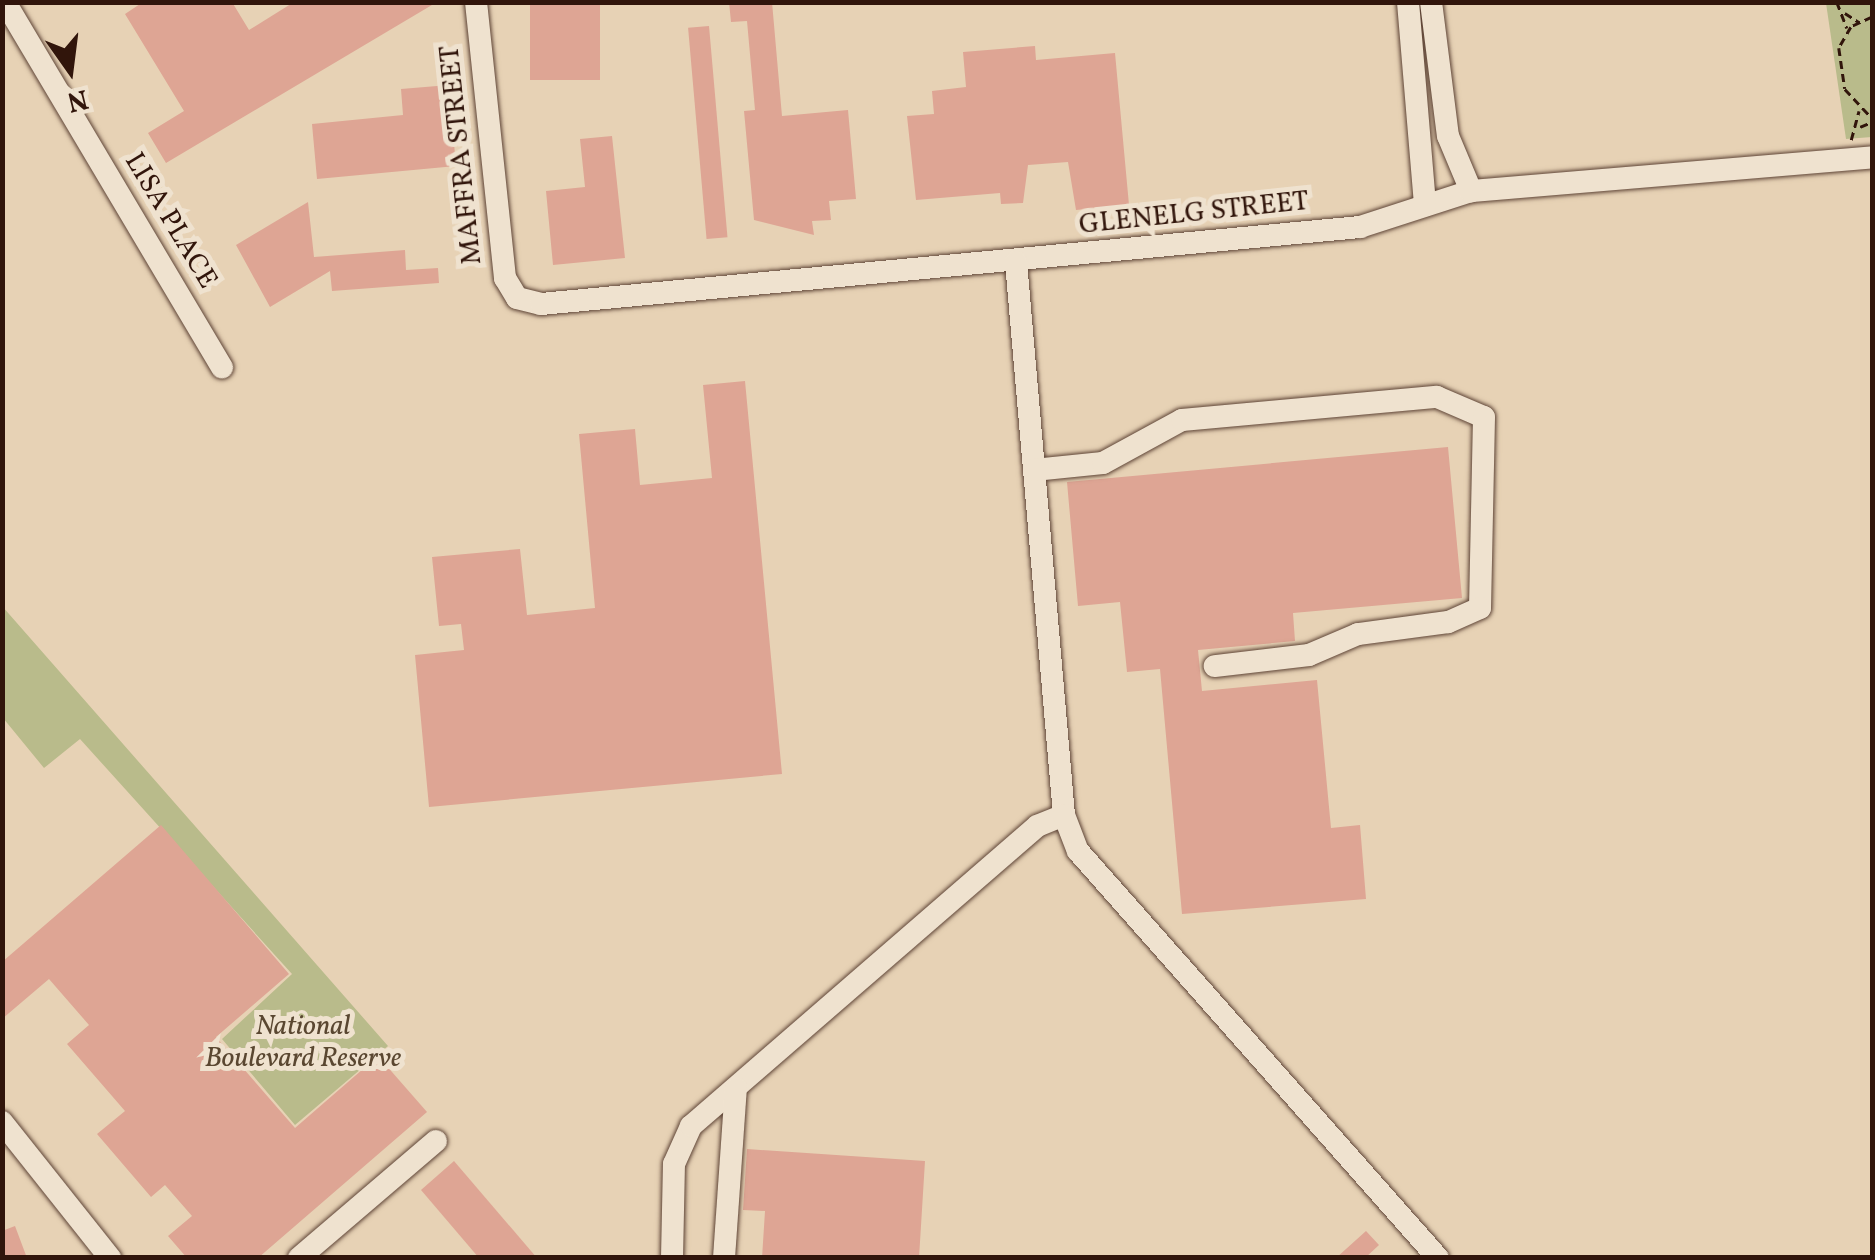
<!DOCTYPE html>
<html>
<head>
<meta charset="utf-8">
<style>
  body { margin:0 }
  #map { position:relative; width:1875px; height:1260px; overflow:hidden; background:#e7d2b5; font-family:Vollkorn,serif }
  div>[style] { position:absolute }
  .green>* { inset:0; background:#b9bb8b }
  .building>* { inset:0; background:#dea594; transform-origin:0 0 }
  .path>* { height:2.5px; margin-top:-1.25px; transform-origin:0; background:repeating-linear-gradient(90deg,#31150b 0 8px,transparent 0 13px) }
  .roads { filter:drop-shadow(0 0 2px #5e4436) drop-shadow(0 0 2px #5e4436) }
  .minor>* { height:22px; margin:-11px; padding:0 11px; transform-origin:11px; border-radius:11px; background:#efe2cf }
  span { translate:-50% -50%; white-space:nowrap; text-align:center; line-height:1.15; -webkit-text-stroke:10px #efe2cf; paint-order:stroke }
  .street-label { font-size:28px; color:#31150b }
  .park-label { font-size:28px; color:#5a4731; font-style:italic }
  .frame { position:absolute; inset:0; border:5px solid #31150b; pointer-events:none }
  .north { position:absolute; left:20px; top:20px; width:100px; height:100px; -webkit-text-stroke:8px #efe2cf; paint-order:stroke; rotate:166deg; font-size:28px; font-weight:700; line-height:40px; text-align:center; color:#31150b }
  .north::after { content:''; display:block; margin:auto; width:35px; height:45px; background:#31150b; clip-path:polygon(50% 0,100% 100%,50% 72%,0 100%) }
</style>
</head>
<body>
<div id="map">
  <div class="green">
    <div style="clip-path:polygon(1826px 3px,1872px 3px,1872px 137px,1846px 139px)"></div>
    <div style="clip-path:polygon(2px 606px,388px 1046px,295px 1125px,222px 1039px,292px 974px,80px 739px,44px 768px,3px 718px)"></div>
  </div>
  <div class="building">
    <div style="clip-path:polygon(143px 2px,232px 2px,249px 30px,294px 2px,437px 2px,166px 163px,148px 133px,184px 111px,125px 14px)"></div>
    <div style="left:530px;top:2px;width:70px;height:78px"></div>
    <div style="clip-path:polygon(729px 2px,772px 2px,782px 116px,848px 110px,856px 199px,829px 201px,831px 220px,812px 221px,814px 235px,754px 220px,744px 111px,755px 110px,747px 21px,731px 22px)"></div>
    <div style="left:709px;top:26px;width:212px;height:21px;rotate:85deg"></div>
    <div style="clip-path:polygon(1035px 46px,1036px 60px,1115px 53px,1129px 205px,1076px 210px,1068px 162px,1028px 165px,1023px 203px,1001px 204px,1000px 193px,916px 200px,907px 116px,934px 114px,932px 91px,966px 87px,963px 52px)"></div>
    <div style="clip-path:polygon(449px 85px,456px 166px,317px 179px,312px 124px,403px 115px,401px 89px)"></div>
    <div style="clip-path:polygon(612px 136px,625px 258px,553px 265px,546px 191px,585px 187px,580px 139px)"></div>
    <div style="clip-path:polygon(308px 202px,314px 257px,405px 250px,406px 270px,438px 268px,439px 283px,332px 291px,330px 271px,270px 307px,236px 245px)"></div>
    <div style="clip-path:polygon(745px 381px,782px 774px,429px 807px,415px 655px,464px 650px,461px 624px,439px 626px,432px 557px,520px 549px,527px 615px,595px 608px,579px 434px,635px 429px,640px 485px,712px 478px,703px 385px)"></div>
    <div style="clip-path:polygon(1448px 447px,1462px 598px,1293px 613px,1295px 641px,1198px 650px,1202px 691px,1317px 680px,1331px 828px,1360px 825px,1366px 899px,1182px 914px,1160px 669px,1127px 672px,1120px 602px,1078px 606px,1067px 482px)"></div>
    <div style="clip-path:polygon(161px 825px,289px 974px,216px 1037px,295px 1128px,378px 1056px,427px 1112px,258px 1258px,187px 1258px,168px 1236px,192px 1216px,165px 1185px,151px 1197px,97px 1134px,125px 1111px,67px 1044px,89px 1025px,49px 979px,2px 1019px,2px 962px)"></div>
    <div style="clip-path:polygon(747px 1149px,925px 1161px,919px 1258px,762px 1258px,765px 1211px,743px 1210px)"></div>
    <div style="clip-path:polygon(454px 1161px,537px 1258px,479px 1258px,421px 1190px)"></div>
    <div style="clip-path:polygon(15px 1226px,27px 1258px,2px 1258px,2px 1231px)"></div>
    <div style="clip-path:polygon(1366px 1231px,1379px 1245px,1365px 1258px,1336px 1258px)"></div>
  </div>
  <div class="path">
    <div style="left:1837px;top:2px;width:28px;rotate:69deg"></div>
    <div style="left:1845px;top:13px;width:17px;rotate:33deg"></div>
    <div style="left:1872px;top:17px;width:23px;rotate:155deg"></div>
    <div style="left:1851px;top:27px;width:24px;rotate:120deg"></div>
    <div style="left:1839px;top:48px;width:41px;rotate:81.7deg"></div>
    <div style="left:1845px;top:89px;width:40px;rotate:47deg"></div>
    <div style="left:1860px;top:127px;width:13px;rotate:-23deg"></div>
    <div style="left:1851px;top:140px;width:30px;rotate:-75deg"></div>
  </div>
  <div class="roads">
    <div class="minor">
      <div style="left:5px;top:2px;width:425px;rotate:59.3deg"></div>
      <div style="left:476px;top:2px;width:278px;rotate:84deg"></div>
      <div style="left:505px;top:278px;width:23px;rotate:59deg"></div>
      <div style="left:517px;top:298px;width:25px;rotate:14deg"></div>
      <div style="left:541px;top:304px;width:823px;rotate:-5.37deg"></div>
      <div style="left:1360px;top:227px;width:117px;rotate:-18deg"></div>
      <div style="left:1471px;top:191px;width:402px;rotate:-4.8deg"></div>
      <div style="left:1408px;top:2px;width:204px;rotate:85.2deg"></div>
      <div style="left:1431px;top:2px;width:135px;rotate:82.8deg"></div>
      <div style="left:1448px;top:136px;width:60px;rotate:67.3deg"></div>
      <div style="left:1016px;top:262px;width:555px;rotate:85.04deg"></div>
      <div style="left:1034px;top:470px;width:69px;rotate:-5.8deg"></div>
      <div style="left:1103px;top:463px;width:90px;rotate:-28.6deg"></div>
      <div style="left:1182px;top:420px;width:256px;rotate:-5.2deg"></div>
      <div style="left:1437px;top:397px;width:51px;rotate:23.1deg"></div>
      <div style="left:1484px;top:417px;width:191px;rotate:91.2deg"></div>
      <div style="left:1480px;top:608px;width:35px;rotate:156deg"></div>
      <div style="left:1448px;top:622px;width:91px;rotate:172.4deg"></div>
      <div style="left:1358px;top:634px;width:53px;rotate:156.8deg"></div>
      <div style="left:1309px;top:655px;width:95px;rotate:173.3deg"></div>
      <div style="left:2px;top:1122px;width:174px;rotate:51.5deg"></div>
      <div style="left:299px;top:1258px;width:180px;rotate:-40.5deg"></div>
      <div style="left:672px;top:1258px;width:94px;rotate:-88.8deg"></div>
      <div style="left:674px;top:1164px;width:42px;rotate:-65.9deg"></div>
      <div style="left:691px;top:1126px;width:458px;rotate:-40.9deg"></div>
      <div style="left:1037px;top:826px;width:29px;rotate:-22deg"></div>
      <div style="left:1064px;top:815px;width:39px;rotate:69deg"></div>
      <div style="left:1078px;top:851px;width:543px;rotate:48.51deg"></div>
      <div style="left:724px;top:1258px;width:170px;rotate:-86deg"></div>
    </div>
  </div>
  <div class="street-label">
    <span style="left:462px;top:155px;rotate:-96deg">MAFFRA STREET</span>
    <span style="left:1194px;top:214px;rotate:-6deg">GLENELG STREET</span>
    <span style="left:170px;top:221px;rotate:59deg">LISA PLACE</span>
  </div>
  <div class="park-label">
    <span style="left:303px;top:1043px">National<br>Boulevard Reserve</span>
  </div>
  <div class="frame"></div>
  <div class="north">N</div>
</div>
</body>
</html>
